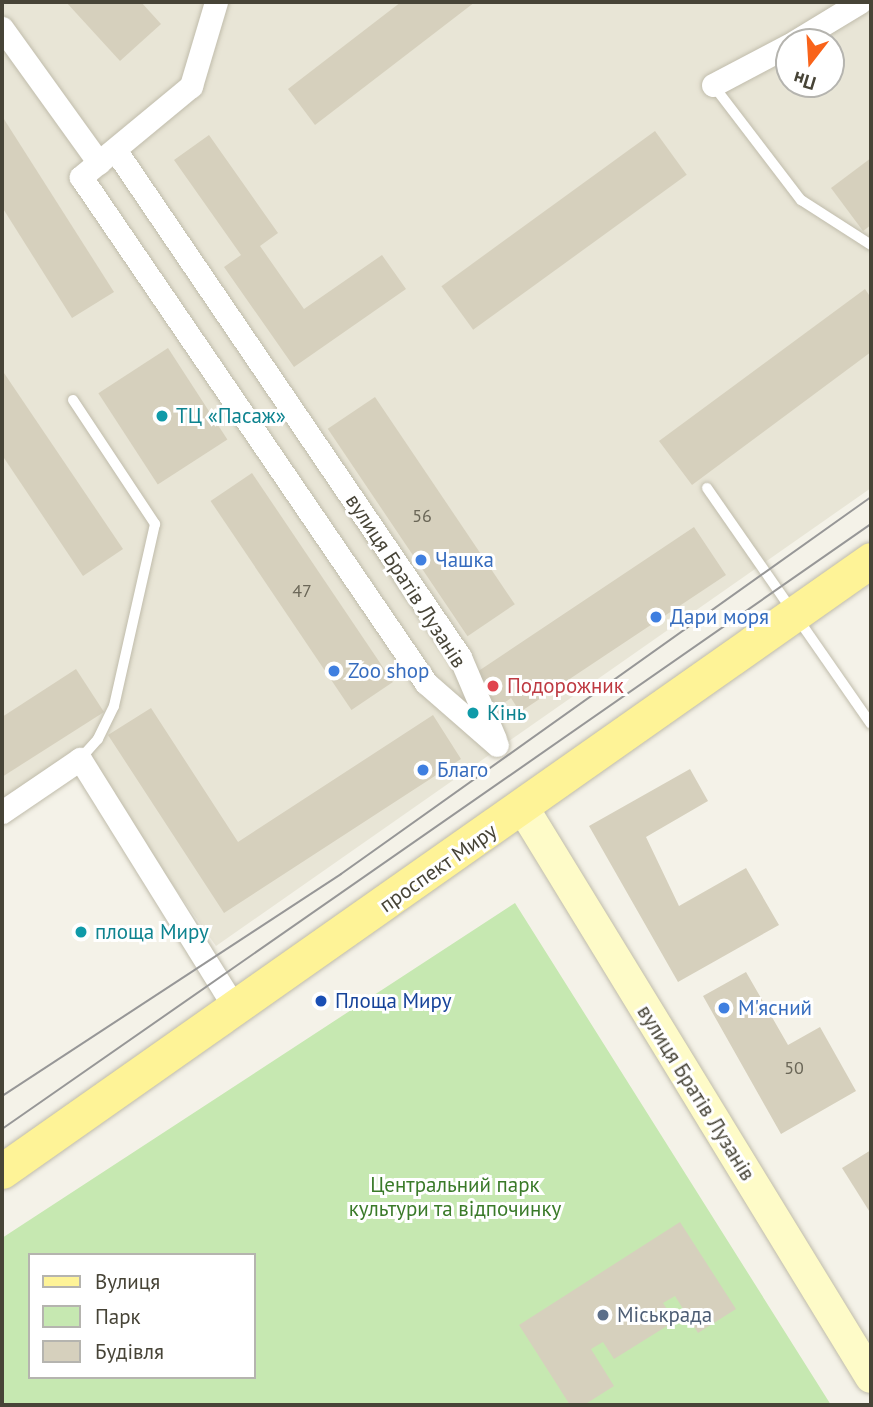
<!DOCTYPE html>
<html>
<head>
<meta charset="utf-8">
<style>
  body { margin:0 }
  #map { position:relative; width:873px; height:1407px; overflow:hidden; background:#f4f2e8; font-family:"PT Sans",sans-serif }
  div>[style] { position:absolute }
  .residential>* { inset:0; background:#e8e5d6 }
  .green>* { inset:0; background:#c6e8b1 }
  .building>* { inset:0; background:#d6d0bd; transform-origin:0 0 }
  .roads { filter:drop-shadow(0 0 2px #c0bcab) drop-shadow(0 0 2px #c0bcab) }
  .lane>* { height:10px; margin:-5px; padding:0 5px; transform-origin:5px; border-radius:5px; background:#fff }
  .street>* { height:23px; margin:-11.5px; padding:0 11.5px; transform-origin:11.5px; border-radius:11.5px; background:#fff }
  .secondary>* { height:32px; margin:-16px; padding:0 16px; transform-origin:16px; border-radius:16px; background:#fefbc8 }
  .primary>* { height:35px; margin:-17.5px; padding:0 17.5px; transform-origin:17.5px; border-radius:17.5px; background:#fef397 }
  .tram>* { height:2px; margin:-1px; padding:0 1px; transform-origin:1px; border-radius:1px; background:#979797 }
  .dots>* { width:19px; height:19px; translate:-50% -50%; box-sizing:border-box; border:4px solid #fff; border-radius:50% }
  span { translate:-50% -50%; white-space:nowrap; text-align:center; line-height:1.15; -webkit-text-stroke:6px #fff; paint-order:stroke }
  .number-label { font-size:18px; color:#6b6758 }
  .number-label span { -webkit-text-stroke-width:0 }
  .culture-label { font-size:21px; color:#0d838f }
  .left { translate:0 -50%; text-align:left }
  .shop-label { font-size:21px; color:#366cbe }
  .street-label { font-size:21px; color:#474437 }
  .health-label { font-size:21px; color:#be3a42 }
  .transit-label { font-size:21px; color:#164399 }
  .park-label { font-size:21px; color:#3a7a29 }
  .service-label { font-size:21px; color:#4e5e75 }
  .frame { position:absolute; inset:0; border:4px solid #474437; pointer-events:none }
  .legend { position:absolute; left:28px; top:1253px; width:228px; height:126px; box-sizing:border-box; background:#fff; border:2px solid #b5b4af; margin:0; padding:9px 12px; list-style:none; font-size:21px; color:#474437 }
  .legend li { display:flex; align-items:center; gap:14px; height:35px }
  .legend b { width:35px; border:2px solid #b5b4af }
  .north { position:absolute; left:775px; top:28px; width:70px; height:70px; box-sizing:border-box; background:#fff; border:2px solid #b5b4af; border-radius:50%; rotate:197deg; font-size:19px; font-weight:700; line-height:28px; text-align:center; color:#474437 }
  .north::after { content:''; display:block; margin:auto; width:24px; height:32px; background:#f9631a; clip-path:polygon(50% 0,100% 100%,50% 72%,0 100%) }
</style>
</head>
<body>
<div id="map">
  <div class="residential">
    <div style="clip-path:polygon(evenodd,2px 2px,871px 2px,871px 488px,216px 946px,77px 750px,2px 800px,2px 2px,789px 42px,831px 42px,831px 84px,789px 84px,789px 42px)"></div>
  </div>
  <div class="green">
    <div style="clip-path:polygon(evenodd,515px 903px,831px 1405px,2px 1405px,2px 1238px,515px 903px,30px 1255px,254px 1255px,254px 1377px,30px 1377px,30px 1255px)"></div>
  </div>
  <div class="building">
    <div style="clip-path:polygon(66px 2px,141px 2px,161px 24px,120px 61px)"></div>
    <div style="clip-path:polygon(401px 2px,475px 2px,315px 125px,288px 89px)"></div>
    <div style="clip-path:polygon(2px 116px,114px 292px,72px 318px,2px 207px)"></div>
    <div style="left:655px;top:131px;width:54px;height:264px;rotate:54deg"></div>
    <div style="clip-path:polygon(209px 135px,278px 233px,260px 246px,304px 309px,382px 255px,406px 289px,294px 367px,224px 267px,241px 255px,174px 160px)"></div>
    <div style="clip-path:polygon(871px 158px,871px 225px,863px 231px,831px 188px)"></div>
    <div style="clip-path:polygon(865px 289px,871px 298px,871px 352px,692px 485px,659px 441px)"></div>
    <div style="left:168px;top:348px;width:109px;height:83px;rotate:57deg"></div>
    <div style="clip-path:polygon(2px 370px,123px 549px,83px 576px,2px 455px)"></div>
    <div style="left:375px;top:397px;width:250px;height:57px;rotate:56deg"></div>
    <div style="left:252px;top:473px;width:252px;height:50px;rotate:56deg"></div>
    <div style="clip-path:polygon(694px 527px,726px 575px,520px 712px,511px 698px,497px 708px,474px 674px)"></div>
    <div style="clip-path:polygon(76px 669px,104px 712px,2px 777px,2px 717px)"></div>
    <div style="clip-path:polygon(151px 708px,238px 842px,433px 715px,461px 759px,224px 913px,108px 735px)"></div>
    <div style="clip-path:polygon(690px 769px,708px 801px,646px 837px,679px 906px,746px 868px,779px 925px,678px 982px,589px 826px)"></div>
    <div style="clip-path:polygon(746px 972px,788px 1045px,820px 1027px,856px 1091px,781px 1134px,703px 996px)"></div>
    <div style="clip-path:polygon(871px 1150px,871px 1214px,842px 1168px)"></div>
    <div style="clip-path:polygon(680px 1222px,736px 1309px,698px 1333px,675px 1296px,663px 1303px,675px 1321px,614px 1359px,603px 1342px,591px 1349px,614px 1386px,584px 1405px,570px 1405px,519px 1325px)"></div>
  </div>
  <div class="roads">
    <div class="lane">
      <div style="left:713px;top:85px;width:145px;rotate:52.6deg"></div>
      <div style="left:801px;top:200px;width:83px;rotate:32.7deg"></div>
      <div style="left:73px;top:400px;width:149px;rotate:56.5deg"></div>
      <div style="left:155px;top:524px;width:187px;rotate:102.7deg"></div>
      <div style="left:114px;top:706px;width:37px;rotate:116deg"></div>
      <div style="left:98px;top:739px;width:27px;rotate:132deg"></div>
      <div style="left:707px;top:488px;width:287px;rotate:55.2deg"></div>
    </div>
    <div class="street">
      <div style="left:216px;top:2px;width:88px;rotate:106.6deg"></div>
      <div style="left:191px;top:86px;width:143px;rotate:140.4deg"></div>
      <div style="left:81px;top:177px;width:612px;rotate:55.71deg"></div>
      <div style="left:426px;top:683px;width:94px;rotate:41.1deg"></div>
      <div style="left:2px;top:28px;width:166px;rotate:54.3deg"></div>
      <div style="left:794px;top:42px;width:77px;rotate:-31.2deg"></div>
      <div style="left:713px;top:85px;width:86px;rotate:-27.8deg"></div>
      <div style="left:116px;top:151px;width:612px;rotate:55.79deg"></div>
      <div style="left:460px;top:657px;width:89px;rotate:66.9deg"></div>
      <div style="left:2px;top:812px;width:94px;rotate:-34.2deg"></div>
      <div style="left:80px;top:759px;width:296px;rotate:58.1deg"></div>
    </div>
    <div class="secondary">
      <div style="left:523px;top:808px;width:667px;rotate:58.55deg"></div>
    </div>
    <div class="primary">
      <div style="left:2px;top:1171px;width:1062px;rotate:-35.11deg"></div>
    </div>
  </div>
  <div class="tram">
    <div style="left:2px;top:1096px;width:405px;rotate:-33.2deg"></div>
    <div style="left:341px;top:874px;width:650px;rotate:-35.43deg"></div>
    <div style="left:2px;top:1129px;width:1059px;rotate:-34.85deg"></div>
  </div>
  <div class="dots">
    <div style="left:162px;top:416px;background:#0f9aa8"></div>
    <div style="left:421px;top:560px;background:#3f7fe0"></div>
    <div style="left:656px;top:617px;background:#3f7fe0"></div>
    <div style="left:334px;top:671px;background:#3f7fe0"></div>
    <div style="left:493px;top:686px;background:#e0444e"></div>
    <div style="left:473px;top:713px;background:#0f9aa8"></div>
    <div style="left:423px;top:770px;background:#3f7fe0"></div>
    <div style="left:81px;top:932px;background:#0f9aa8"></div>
    <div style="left:321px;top:1001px;background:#1a4fb4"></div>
    <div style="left:724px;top:1008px;background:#3f7fe0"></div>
    <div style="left:603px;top:1315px;background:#5c6f8a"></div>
  </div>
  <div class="number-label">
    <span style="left:422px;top:516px">56</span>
    <span style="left:302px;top:591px">47</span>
    <span style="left:794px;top:1068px">50</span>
  </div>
  <div class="culture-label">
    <span class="left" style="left:176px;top:416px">ТЦ «Пасаж»</span>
    <span class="left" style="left:487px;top:713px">Кінь</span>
    <span class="left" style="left:95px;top:932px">площа Миру</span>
  </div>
  <div class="shop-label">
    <span class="left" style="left:435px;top:560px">Чашка</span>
    <span class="left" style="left:670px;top:617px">Дари моря</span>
    <span class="left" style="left:348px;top:671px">Zoo shop</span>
    <span class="left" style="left:437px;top:770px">Благо</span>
    <span class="left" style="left:738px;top:1008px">М'ясний</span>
  </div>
  <div class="street-label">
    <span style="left:406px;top:581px;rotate:57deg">вулиця Братів Лузанів</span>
    <span style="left:438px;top:868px;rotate:-35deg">проспект Миру</span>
    <span style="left:696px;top:1093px;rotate:58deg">вулиця Братів Лузанів</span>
  </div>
  <div class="health-label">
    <span class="left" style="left:507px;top:686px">Подорожник</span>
  </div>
  <div class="transit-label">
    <span class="left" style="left:335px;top:1001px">Площа Миру</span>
  </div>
  <div class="park-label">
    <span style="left:455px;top:1197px">Центральний парк<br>культури та відпочинку</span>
  </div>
  <div class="service-label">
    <span class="left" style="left:617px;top:1315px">Міськрада</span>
  </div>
  <div class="frame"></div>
  <ul class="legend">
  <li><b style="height:9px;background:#fef397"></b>Вулиця</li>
  <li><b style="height:19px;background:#c6e8b1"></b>Парк</li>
  <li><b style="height:19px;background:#d6d0bd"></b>Будівля</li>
  </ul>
  <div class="north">Пн</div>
</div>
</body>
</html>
